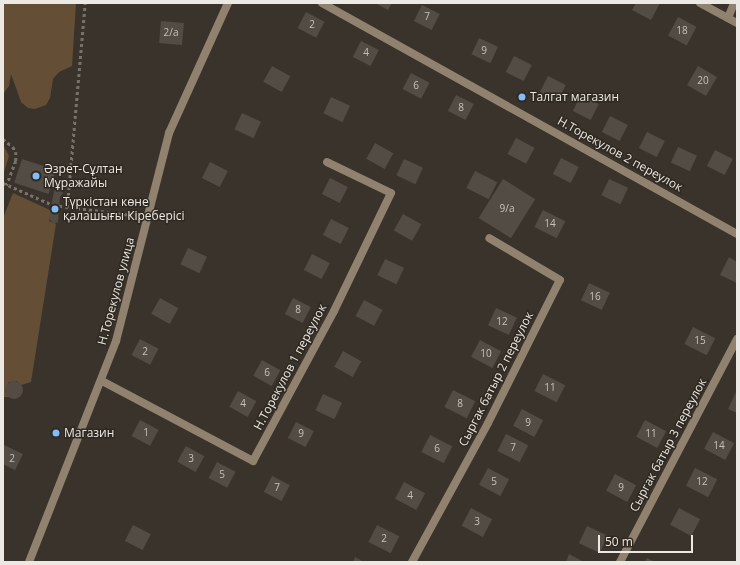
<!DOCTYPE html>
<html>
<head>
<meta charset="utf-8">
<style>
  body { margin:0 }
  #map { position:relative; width:740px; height:565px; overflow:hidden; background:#39332b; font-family:"Open Sans",sans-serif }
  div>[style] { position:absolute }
  .green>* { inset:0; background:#644f36 }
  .building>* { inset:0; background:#534c44; transform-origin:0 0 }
  .round { border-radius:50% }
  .path>* { height:2.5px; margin-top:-1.25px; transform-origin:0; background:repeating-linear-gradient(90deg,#77726b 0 3px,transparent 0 6px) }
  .street>* { height:8px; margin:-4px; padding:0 4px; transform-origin:4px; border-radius:4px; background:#91826f }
  .dots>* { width:11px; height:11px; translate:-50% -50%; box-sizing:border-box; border:2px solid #2f2921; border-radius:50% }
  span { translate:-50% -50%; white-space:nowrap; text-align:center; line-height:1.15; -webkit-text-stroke:3px #2f2921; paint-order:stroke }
  .number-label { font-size:10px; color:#c6c1bb }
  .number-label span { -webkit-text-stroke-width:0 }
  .poi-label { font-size:12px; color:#ece8e3 }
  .left { translate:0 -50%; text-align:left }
  .street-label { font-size:12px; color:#ece8e3 }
  .frame { position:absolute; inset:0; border:4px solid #ece8e3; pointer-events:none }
  .scale { position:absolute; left:598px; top:535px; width:95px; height:18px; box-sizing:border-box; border:2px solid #ece8e3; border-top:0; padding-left:5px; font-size:12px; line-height:14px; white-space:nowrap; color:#ece8e3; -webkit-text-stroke:3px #2f2921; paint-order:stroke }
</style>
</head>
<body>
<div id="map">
  <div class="green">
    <div style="clip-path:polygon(3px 3px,76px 3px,72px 66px,59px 72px,53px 79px,50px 98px,46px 105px,35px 109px,28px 108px,21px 102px,11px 74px,9px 86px,3px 94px)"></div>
    <div style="clip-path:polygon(3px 144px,9px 156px,3px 175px)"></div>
    <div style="clip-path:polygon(13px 193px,52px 211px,49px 221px,56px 224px,31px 382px,21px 385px,17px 381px,9px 382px,5px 390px,9px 397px,3px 397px,3px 218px)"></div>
  </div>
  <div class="building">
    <div style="clip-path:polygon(375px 3px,392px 3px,388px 10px)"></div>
    <div style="clip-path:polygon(636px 3px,660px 3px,651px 20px,632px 10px)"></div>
    <div style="left:422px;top:5px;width:20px;height:18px;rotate:27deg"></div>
    <div style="left:306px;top:12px;width:21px;height:18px;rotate:28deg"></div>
    <div style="left:678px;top:17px;width:21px;height:21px;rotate:28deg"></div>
    <div style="left:161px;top:21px;width:23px;height:22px;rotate:5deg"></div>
    <div style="left:479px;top:38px;width:21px;height:18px;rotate:25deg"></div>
    <div style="left:361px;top:41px;width:20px;height:18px;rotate:27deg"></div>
    <div style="left:514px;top:56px;width:20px;height:18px;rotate:27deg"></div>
    <div style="left:272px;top:66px;width:21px;height:18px;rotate:29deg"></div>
    <div style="left:698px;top:66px;width:22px;height:22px;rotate:30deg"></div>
    <div style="left:411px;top:73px;width:21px;height:18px;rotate:28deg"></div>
    <div style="left:548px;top:76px;width:20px;height:18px;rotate:27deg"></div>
    <div style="left:456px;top:95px;width:20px;height:18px;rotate:27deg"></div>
    <div style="left:581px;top:95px;width:20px;height:18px;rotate:27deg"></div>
    <div style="left:331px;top:97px;width:21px;height:18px;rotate:25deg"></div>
    <div style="left:242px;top:113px;width:21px;height:18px;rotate:25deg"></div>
    <div style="left:610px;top:116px;width:20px;height:18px;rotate:27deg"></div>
    <div style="left:647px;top:132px;width:20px;height:18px;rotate:27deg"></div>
    <div style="left:516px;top:138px;width:21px;height:18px;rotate:28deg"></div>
    <div style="left:375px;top:143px;width:21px;height:18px;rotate:29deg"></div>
    <div style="left:678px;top:147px;width:21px;height:17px;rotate:25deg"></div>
    <div style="left:715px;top:150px;width:20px;height:18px;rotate:27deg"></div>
    <div style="left:561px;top:158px;width:20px;height:18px;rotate:27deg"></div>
    <div style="left:22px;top:159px;width:36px;height:25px;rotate:18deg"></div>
    <div style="left:404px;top:159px;width:21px;height:18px;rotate:25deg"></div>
    <div style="left:210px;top:162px;width:20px;height:18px;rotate:27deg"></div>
    <div style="left:475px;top:171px;width:25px;height:19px;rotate:27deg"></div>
    <div style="left:330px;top:178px;width:20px;height:18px;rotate:27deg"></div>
    <div style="left:503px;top:179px;width:38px;height:46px;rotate:32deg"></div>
    <div style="left:609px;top:179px;width:21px;height:18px;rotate:25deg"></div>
    <div style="clip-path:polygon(59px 188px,63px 193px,60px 197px,58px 222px,54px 224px,49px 219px,54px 191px)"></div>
    <div style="left:543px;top:210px;width:25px;height:19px;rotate:27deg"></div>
    <div style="left:403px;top:214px;width:21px;height:19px;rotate:29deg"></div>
    <div style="left:331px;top:219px;width:20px;height:18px;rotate:27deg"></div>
    <div style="left:188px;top:248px;width:21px;height:18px;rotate:25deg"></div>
    <div style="left:312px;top:254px;width:20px;height:18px;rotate:27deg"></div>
    <div style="clip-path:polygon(729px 257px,737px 262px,737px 283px,720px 275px)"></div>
    <div style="left:385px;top:259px;width:21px;height:18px;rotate:25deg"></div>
    <div style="left:589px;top:283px;width:23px;height:19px;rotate:25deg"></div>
    <div style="left:160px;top:298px;width:21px;height:18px;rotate:29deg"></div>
    <div style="left:293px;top:298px;width:20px;height:18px;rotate:27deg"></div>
    <div style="left:364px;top:300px;width:21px;height:18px;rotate:28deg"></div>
    <div style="left:496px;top:308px;width:23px;height:19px;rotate:25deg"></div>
    <div style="left:693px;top:327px;width:25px;height:19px;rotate:27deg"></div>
    <div style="left:140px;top:339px;width:21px;height:18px;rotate:28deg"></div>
    <div style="left:480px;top:340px;width:24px;height:19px;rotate:28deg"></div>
    <div style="left:343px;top:351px;width:21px;height:18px;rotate:29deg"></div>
    <div style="left:262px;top:360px;width:21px;height:18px;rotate:29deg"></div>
    <div style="left:543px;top:374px;width:25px;height:19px;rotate:27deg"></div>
    <div class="round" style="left:5px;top:381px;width:18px;height:18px"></div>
    <div style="left:453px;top:390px;width:25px;height:19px;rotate:27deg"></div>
    <div style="clip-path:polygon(737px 390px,737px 413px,728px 409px)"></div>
    <div style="left:238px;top:391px;width:21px;height:18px;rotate:29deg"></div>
    <div style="left:323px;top:394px;width:21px;height:18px;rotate:25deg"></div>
    <div style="left:522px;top:409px;width:24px;height:19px;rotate:28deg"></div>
    <div style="left:140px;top:420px;width:21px;height:18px;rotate:28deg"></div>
    <div style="left:645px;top:420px;width:24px;height:19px;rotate:28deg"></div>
    <div style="left:296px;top:422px;width:20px;height:18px;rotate:27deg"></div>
    <div style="left:713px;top:432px;width:24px;height:19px;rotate:28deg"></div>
    <div style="left:506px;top:434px;width:25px;height:19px;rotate:27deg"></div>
    <div style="left:430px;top:435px;width:25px;height:19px;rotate:27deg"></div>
    <div style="clip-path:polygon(4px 445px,23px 454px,15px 470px,3px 464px)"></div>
    <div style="left:186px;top:446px;width:21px;height:18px;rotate:29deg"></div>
    <div style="left:217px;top:462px;width:21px;height:18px;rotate:28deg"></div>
    <div style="left:488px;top:468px;width:24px;height:19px;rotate:28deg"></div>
    <div style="left:695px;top:468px;width:25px;height:20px;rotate:27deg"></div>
    <div style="left:615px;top:474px;width:24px;height:19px;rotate:28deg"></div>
    <div style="left:272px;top:476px;width:20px;height:18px;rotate:27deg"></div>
    <div style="left:404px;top:482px;width:24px;height:19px;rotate:28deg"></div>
    <div style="left:471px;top:508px;width:24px;height:20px;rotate:28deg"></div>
    <div style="left:679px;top:508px;width:24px;height:19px;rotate:28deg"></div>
    <div style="left:133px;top:525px;width:20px;height:18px;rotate:27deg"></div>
    <div style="left:377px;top:525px;width:25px;height:19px;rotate:27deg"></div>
    <div style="left:587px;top:526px;width:23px;height:19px;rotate:25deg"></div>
    <div style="clip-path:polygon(569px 554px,584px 562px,566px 562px)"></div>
    <div style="clip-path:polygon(355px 557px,364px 562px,353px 562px)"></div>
    <div style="clip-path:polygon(647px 558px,655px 562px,645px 562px)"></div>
  </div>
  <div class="path">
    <div style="left:3px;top:139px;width:13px;rotate:39deg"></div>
    <div style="left:13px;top:147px;width:6px;rotate:59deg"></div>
    <div style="left:16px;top:152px;width:9px;rotate:90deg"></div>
    <div style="left:16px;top:161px;width:26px;rotate:111deg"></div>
    <div style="left:3px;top:183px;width:55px;rotate:23.7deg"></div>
    <div style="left:53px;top:205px;width:87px;rotate:7.3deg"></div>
    <div style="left:67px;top:208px;width:206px;rotate:-85deg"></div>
  </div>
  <div class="street">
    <div style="left:322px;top:3px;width:475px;rotate:29.1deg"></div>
    <div style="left:700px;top:3px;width:42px;rotate:28.4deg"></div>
    <div style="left:728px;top:18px;width:16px;rotate:-68deg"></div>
    <div style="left:102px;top:381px;width:171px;rotate:27.9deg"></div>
    <div style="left:253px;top:461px;width:170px;rotate:-61.6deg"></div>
    <div style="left:334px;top:311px;width:131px;rotate:-64.2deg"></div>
    <div style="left:391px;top:193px;width:71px;rotate:-154.2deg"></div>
    <div style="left:29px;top:562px;width:238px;rotate:-68.5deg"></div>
    <div style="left:116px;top:341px;width:215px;rotate:-75.7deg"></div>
    <div style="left:169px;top:133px;width:143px;rotate:-65.6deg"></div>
    <div style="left:412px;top:562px;width:158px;rotate:-61.3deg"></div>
    <div style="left:488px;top:423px;width:160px;rotate:-63.3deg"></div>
    <div style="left:560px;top:280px;width:82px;rotate:-149.4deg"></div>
    <div style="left:620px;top:562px;width:252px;rotate:-62.3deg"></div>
  </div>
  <div class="dots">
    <div style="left:522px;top:97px;background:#82bcfa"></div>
    <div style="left:36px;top:176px;background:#82bcfa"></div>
    <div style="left:55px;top:209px;background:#82bcfa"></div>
    <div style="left:56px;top:433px;background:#82bcfa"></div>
  </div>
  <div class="number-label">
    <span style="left:427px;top:17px">7</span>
    <span style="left:312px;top:25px">2</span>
    <span style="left:682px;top:31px">18</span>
    <span style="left:171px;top:33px">2/а</span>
    <span style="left:484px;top:51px">9</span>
    <span style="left:366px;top:53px">4</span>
    <span style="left:703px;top:81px">20</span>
    <span style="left:416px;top:86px">6</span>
    <span style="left:461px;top:108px">8</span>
    <span style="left:507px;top:209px">9/а</span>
    <span style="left:550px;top:224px">14</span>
    <span style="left:595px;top:297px">16</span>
    <span style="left:298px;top:310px">8</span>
    <span style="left:502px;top:322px">12</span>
    <span style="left:700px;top:341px">15</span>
    <span style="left:145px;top:352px">2</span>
    <span style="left:486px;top:354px">10</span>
    <span style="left:267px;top:373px">6</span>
    <span style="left:550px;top:388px">11</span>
    <span style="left:243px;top:404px">4</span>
    <span style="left:460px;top:404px">8</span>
    <span style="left:528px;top:423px">9</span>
    <span style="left:146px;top:433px">1</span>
    <span style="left:301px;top:434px">9</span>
    <span style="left:651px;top:434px">11</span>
    <span style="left:719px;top:446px">14</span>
    <span style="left:513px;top:448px">7</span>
    <span style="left:437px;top:449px">6</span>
    <span style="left:12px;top:459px">2</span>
    <span style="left:191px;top:459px">3</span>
    <span style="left:222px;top:475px">5</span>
    <span style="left:494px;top:482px">5</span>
    <span style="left:702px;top:482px">12</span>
    <span style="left:277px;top:488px">7</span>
    <span style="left:621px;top:488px">9</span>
    <span style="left:410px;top:496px">4</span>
    <span style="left:477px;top:522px">3</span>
    <span style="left:384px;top:539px">2</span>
  </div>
  <div class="poi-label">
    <span class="left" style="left:530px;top:97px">Талгат магазин</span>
    <span class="left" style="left:44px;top:176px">Әзрет-Сұлтан<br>Мұражайы</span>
    <span class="left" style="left:63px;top:209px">Түркістан көне<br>қалашығы Кіреберісі</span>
    <span class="left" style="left:64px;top:433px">Магазин</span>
  </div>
  <div class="street-label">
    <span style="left:620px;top:154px;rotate:29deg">Н.Торекулов 2 переулок</span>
    <span style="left:116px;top:291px;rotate:-75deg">Н.Торекулов улица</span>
    <span style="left:290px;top:367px;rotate:-62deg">Н.Торекулов 1 переулок</span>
    <span style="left:496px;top:379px;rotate:-63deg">Сыргак батыр 2 переулок</span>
    <span style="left:668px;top:445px;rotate:-62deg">Сыргак батыр 3 переулок</span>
  </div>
  <div class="frame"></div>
  <div class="scale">50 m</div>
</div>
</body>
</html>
